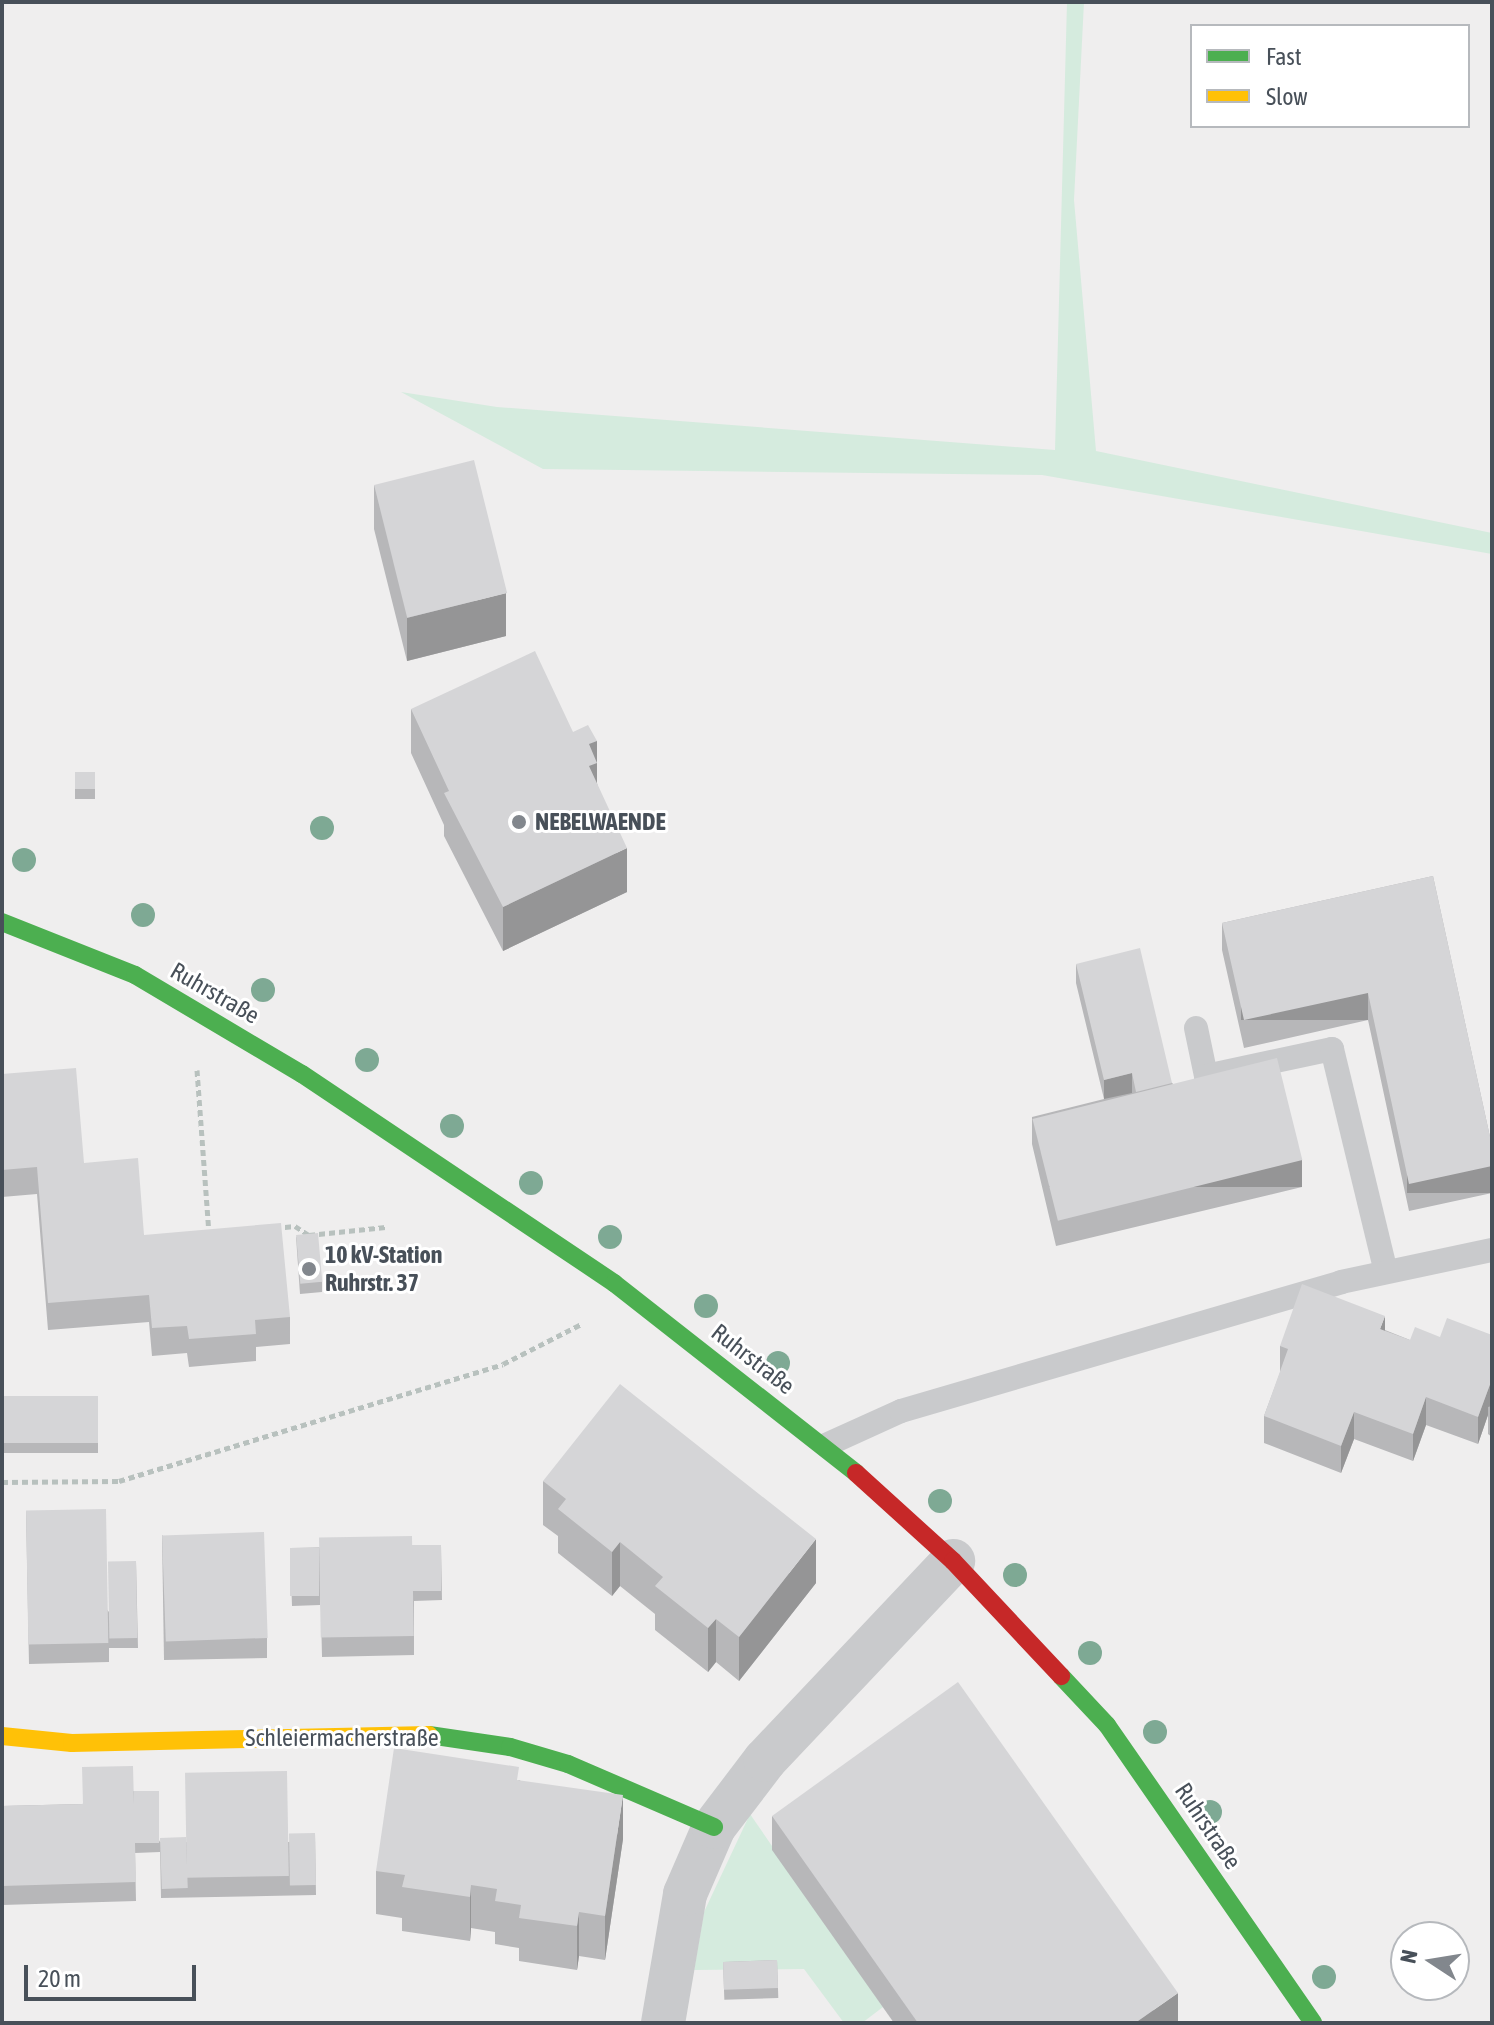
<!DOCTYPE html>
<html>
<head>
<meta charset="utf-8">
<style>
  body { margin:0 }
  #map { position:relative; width:1494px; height:2025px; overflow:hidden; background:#efeeee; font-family:"Asap Condensed",sans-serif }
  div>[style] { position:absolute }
  .green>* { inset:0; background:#d5ebde }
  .path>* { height:5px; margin-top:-2.5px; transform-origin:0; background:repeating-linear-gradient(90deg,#b8c1be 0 6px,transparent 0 10px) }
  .lane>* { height:24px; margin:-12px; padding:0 12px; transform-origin:12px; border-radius:12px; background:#c9cacc }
  .street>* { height:44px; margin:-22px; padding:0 22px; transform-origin:22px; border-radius:22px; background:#c9cacc }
  .fast>* { height:18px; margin:-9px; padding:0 9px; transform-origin:9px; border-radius:9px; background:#4caf50 }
  .slow>* { height:18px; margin:-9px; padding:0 9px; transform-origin:9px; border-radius:9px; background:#ffc107 }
  .jam>* { height:18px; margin:-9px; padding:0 9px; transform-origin:9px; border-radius:9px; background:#c62828 }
  .trees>* { width:24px; height:24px; margin:-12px; border-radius:50%; background:#7ea994 }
  .wall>* { inset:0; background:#b7b7b9; transform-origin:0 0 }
  .shaded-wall>* { inset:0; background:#959596; transform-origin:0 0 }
  .building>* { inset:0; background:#d5d5d7; transform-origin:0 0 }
  .dots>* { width:22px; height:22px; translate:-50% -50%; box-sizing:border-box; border:4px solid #fff; border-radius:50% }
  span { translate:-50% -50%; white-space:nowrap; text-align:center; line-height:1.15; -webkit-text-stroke:6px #fff; paint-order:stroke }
  .poi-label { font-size:24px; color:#485059; font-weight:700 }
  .left { translate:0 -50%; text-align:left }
  .street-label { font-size:24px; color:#485059 }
  .frame { position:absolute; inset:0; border:4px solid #485059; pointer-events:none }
  .legend { position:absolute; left:1190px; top:24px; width:280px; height:104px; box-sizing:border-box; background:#fff; border:2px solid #b6b9bd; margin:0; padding:10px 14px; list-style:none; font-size:24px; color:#485059 }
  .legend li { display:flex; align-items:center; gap:16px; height:40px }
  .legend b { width:40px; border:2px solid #b6b9bd }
  .north { position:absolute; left:1390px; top:1921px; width:80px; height:80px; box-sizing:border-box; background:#fff; border:2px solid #b6b9bd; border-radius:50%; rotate:282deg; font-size:22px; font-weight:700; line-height:32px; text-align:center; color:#485059 }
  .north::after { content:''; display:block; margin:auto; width:28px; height:36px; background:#82878d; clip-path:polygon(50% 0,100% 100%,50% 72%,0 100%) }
  .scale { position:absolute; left:24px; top:1965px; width:172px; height:36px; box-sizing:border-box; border:4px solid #485059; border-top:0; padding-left:10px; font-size:24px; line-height:28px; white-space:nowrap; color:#485059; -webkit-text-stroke:6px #fff; paint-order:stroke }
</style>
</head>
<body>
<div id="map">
  <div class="green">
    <div style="clip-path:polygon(1067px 2px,1084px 2px,1074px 200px,1096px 451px,1492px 533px,1492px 554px,1042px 475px,543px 469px,401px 392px,497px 407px,1055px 450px)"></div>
    <div style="clip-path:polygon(750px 1814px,883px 2007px,862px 2023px,844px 2023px,804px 1969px,694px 1970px,704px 1912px)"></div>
  </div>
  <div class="path">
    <div style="left:197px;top:1070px;width:164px;rotate:85.8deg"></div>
    <div style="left:275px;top:1228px;width:20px;rotate:-6deg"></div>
    <div style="left:295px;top:1226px;width:17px;rotate:33deg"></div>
    <div style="left:309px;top:1235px;width:77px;rotate:-5.9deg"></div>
    <div style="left:2px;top:1482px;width:117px;rotate:-0.5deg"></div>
    <div style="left:119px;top:1481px;width:401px;rotate:-16.9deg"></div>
    <div style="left:503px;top:1364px;width:88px;rotate:-27.1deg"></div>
  </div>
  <div class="lane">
    <div style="left:1196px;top:1028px;width:49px;rotate:78.2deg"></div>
    <div style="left:1206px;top:1076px;width:129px;rotate:-12.1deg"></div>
    <div style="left:1332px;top:1049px;width:229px;rotate:76.4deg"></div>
    <div style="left:826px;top:1445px;width:82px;rotate:-24.4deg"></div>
    <div style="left:901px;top:1411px;width:459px;rotate:-16.3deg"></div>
    <div style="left:1341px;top:1282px;width:154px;rotate:-12deg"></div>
  </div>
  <div class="street">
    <div style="left:663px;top:2023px;width:131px;rotate:-80.3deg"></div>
    <div style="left:685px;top:1894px;width:73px;rotate:-66.6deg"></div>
    <div style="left:714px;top:1827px;width:84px;rotate:-52.7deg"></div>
    <div style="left:765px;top:1760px;width:274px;rotate:-46.6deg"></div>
  </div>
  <div class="fast">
    <div style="left:2px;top:922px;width:143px;rotate:21.7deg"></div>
    <div style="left:135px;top:975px;width:194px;rotate:30.7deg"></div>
    <div style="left:302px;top:1074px;width:376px;rotate:33.8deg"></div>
    <div style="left:614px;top:1283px;width:308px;rotate:38.1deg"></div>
    <div style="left:1061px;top:1676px;width:67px;rotate:46.8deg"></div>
    <div style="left:1107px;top:1725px;width:362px;rotate:55.3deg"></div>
    <div style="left:429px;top:1735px;width:82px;rotate:8.4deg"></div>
    <div style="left:510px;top:1747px;width:60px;rotate:16.3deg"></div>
    <div style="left:568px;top:1764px;width:159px;rotate:23.3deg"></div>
  </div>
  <div class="slow">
    <div style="left:2px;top:1736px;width:70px;rotate:5.7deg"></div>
    <div style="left:72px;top:1743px;width:357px;rotate:-1.3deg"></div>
  </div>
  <div class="jam">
    <div style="left:856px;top:1473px;width:131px;rotate:42.2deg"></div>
    <div style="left:953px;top:1561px;width:158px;rotate:46.8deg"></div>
  </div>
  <div class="trees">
    <div style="left:322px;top:828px"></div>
    <div style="left:24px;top:860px"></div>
    <div style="left:143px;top:915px"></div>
    <div style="left:263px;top:990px"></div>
    <div style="left:367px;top:1060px"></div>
    <div style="left:452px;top:1126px"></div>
    <div style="left:531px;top:1183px"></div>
    <div style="left:610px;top:1237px"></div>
    <div style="left:706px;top:1306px"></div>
    <div style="left:778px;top:1363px"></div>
    <div style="left:940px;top:1501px"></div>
    <div style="left:1015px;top:1575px"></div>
    <div style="left:1090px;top:1653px"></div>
    <div style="left:1155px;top:1732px"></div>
    <div style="left:1210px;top:1812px"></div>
    <div style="left:1324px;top:1977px"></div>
  </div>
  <div class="wall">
    <div style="clip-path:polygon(374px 485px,506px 636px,407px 661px,374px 529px)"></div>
    <div style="clip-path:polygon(411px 709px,573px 732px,597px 741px,597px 783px,627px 892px,503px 951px,444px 836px,444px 825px,411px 753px)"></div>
    <div style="left:75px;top:772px;width:20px;height:27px"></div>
    <div style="clip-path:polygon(1433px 876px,1492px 1146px,1492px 1193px,1409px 1211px,1368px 1020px,1244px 1048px,1222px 950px,1222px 923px)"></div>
    <div style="clip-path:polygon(1076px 964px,1172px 1083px,1302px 1187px,1056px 1246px,1032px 1144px,1032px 1117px,1104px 1099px,1076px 983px)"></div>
    <div style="clip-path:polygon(2px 1074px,84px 1163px,144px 1235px,290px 1317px,290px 1344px,256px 1347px,256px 1361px,189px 1367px,187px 1353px,152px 1356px,149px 1322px,48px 1330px,37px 1194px,2px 1197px)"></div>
    <div style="clip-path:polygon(296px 1236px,322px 1282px,322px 1292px,300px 1294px)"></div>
    <div style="clip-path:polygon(1385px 1330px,1410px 1340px,1440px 1337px,1492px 1335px,1492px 1437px,1488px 1434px,1488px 1415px,1478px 1444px,1426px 1425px,1413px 1461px,1354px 1439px,1341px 1473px,1264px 1443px,1264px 1416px,1280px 1373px,1280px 1346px)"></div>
    <div style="left:2px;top:1396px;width:96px;height:57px"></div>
    <div style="clip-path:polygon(543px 1481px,816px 1583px,739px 1681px,716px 1662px,708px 1672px,655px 1630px,655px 1614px,620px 1586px,612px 1596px,558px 1553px,558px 1536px,543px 1525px)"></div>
    <div style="clip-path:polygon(26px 1511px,109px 1612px,136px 1561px,138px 1648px,109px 1648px,109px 1662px,29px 1664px)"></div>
    <div style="clip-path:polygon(162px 1535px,267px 1638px,267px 1658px,164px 1660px)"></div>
    <div style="clip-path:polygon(441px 1545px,442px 1600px,414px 1601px,414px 1655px,322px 1657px,320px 1570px,320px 1605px,292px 1606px,290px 1548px)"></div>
    <div style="clip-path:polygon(519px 1780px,623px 1839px,605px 1960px,579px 1956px,577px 1970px,519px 1961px,519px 1948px,495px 1944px,495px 1932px,471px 1928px,470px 1941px,402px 1931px,402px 1918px,376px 1914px,376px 1871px)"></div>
    <div style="clip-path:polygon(134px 1791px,160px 1842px,289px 1842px,315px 1833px,316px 1895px,161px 1898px,160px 1848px,160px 1852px,135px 1853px,136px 1901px,2px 1905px,2px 1806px,82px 1804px)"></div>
    <div style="clip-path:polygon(772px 1816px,1178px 2023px,894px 2023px,772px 1850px)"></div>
    <div style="left:777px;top:1960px;width:38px;height:54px;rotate:88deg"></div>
  </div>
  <div class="shaded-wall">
    <div style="clip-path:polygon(506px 593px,506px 636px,407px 661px,407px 618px)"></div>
    <div style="left:597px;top:741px;width:65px;height:9px;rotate:90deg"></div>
    <div style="clip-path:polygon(627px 848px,627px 892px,503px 951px,503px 907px)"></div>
    <div style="left:1368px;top:993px;width:27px;height:127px;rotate:90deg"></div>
    <div style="clip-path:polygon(1132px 1073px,1132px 1093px,1104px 1099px,1104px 1080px)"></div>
    <div style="left:1302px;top:1160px;width:27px;height:253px;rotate:90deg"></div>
    <div style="left:1492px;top:1166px;width:27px;height:85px;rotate:90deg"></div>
    <div style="clip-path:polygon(1385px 1316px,1385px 1343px,1380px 1329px)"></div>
    <div style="clip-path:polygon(1492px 1379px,1492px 1406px,1488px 1407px,1488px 1415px,1478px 1444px,1478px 1417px)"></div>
    <div style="clip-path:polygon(1426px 1397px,1426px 1425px,1413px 1461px,1413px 1434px)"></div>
    <div style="clip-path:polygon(1354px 1412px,1354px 1439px,1341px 1473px,1341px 1446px)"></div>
    <div style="clip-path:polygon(816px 1539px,816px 1583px,739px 1681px,739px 1637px)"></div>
    <div style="clip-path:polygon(620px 1542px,620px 1586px,612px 1596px,612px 1552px)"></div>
    <div style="clip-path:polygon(716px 1619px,716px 1662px,708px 1672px,708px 1628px)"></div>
    <div style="clip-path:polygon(623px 1795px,623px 1839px,605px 1960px,605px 1916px)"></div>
    <div style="clip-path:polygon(471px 1885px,471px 1928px,470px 1941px,470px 1897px)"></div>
    <div style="clip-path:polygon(579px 1912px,579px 1956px,577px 1970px,577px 1926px)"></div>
    <div style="clip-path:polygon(1178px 1993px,1178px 2023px,1135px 2023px)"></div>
  </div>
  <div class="building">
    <div style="left:474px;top:460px;width:137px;height:103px;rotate:76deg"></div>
    <div style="clip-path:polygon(535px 651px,573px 732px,588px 725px,597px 741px,589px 744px,597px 763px,589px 766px,627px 848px,503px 907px,444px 793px,449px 791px,411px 709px)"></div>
    <div style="left:75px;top:772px;width:20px;height:17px"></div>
    <div style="clip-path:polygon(1433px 876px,1492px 1146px,1492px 1166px,1409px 1184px,1368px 993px,1244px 1020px,1222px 923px)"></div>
    <div style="clip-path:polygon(1140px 948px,1172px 1083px,1136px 1092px,1132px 1073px,1104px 1080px,1076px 964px)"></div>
    <div style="left:1277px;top:1058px;width:105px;height:252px;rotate:76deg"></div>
    <div style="clip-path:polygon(76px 1068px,84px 1163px,138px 1158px,144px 1235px,281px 1223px,290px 1317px,255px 1320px,256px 1334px,189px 1339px,187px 1326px,152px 1328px,149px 1295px,48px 1303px,37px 1167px,2px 1170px,2px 1074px)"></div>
    <div style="left:318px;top:1233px;width:49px;height:22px;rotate:85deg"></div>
    <div style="clip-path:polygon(1302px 1284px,1385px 1316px,1380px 1329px,1410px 1340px,1415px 1327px,1440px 1337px,1447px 1318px,1492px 1335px,1492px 1379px,1478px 1417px,1426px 1397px,1413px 1434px,1354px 1412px,1341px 1446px,1264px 1416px,1288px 1349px,1280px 1346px)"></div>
    <div style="clip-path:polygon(620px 1384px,816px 1539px,739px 1637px,716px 1619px,708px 1628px,655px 1586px,663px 1577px,620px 1542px,612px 1552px,558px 1509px,566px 1499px,543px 1481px)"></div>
    <div style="left:2px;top:1396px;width:96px;height:47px"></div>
    <div style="left:106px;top:1509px;width:134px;height:80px;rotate:89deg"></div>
    <div style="left:264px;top:1532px;width:106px;height:102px;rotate:88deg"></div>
    <div style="left:412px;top:1536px;width:100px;height:93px;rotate:89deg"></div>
    <div style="left:412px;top:1545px;width:29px;height:46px"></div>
    <div style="left:290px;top:1548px;width:29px;height:48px"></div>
    <div style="left:136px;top:1561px;width:77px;height:28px;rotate:89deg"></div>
    <div style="clip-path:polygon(958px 1682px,1178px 1993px,1135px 2023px,918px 2023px,772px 1816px)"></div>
    <div style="clip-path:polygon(394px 1748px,519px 1767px,517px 1780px,623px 1795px,605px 1916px,579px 1912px,577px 1926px,519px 1918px,521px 1905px,495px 1901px,497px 1889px,471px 1885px,470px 1897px,402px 1887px,405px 1875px,376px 1871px)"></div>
    <div style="clip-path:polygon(133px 1766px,136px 1882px,2px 1886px,2px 1806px,83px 1804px,82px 1767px)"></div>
    <div style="left:287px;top:1771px;width:105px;height:102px;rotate:89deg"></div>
    <div style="left:134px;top:1791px;width:25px;height:52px"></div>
    <div style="left:315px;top:1833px;width:52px;height:26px;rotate:89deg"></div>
    <div style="left:186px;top:1837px;width:51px;height:26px;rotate:88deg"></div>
    <div style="left:777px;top:1960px;width:28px;height:54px;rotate:88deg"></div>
  </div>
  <div class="dots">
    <div style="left:519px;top:822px;background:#82878d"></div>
    <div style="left:309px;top:1269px;background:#82878d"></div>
  </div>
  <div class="poi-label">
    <span class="left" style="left:535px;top:822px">NEBELWAENDE</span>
    <span class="left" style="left:325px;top:1269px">10 kV-Station<br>Ruhrstr. 37</span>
  </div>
  <div class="street-label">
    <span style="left:215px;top:993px;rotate:30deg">Ruhrstraße</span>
    <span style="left:753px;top:1359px;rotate:38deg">Ruhrstraße</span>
    <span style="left:342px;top:1738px">Schleiermacherstraße</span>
    <span style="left:1208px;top:1826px;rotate:56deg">Ruhrstraße</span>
  </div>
  <div class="frame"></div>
  <ul class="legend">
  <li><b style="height:10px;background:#4caf50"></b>Fast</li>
  <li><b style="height:10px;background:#ffc107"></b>Slow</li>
  </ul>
  <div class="north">N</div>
  <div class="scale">20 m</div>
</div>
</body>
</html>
